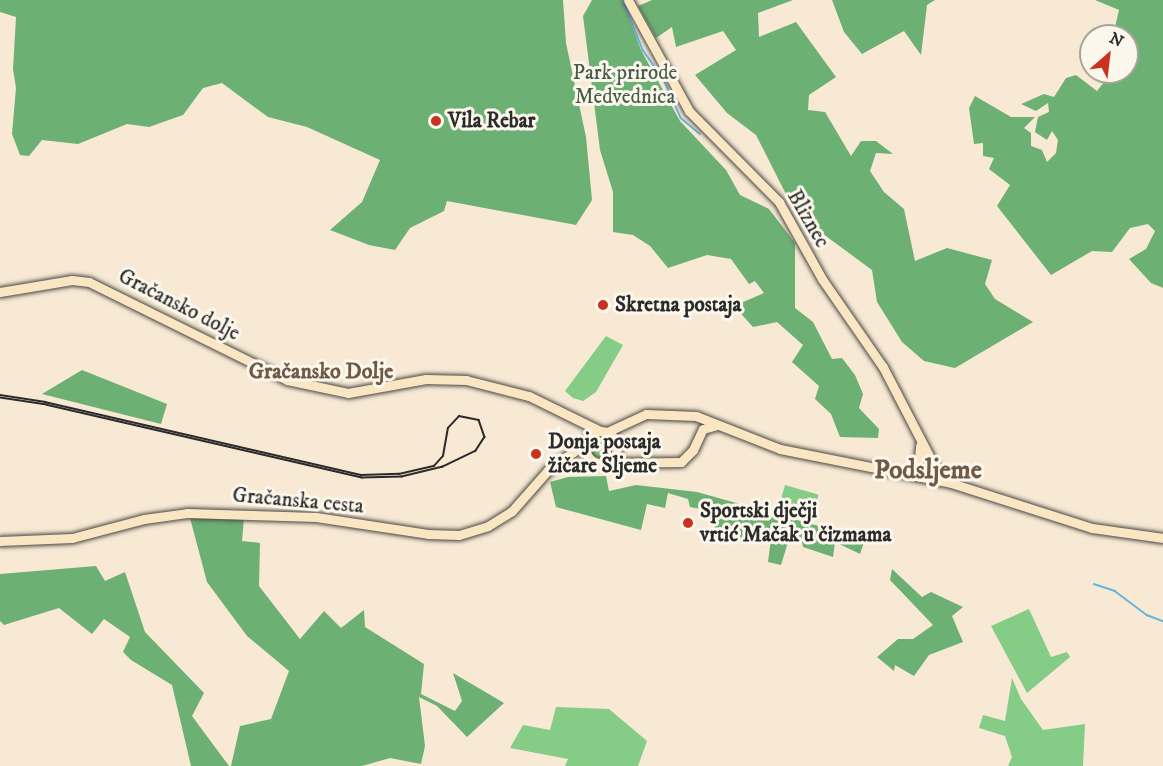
<!DOCTYPE html>
<html>
<head>
<meta charset="utf-8">
<style>
  body { margin:0 }
  #map { position:relative; width:1163px; height:766px; overflow:hidden; background:#f7e9d4; font-family:"IM FELL DW Pica",serif }
  div>[style] { position:absolute }
  .green>* { inset:0; background:#85cc87; transform-origin:0 0 }
  .round { border-radius:50% }
  .forest>* { inset:0; background:#6cb074 }
  .stream>* { height:1.5px; margin:-0.75px; padding:0 0.75px; transform-origin:0.75px; border-radius:0.75px; background:#65b5e0 }
  .roads { filter:drop-shadow(0 0 2px #4a4844) drop-shadow(0 0 2px #4a4844) }
  .secondary>* { height:9px; margin:-4.5px; padding:0 4.5px; transform-origin:4.5px; border-radius:4.5px; background:#fbe6c4 }
  .secondary>.ring { margin:-4.5px; padding:0; box-sizing:content-box; background:none; border:9px solid #fbe6c4; border-radius:50% }
  .tram>* { height:1.5px; margin:-0.75px; padding:0 0.75px; transform-origin:0.75px; border-radius:0.75px; background:#2b2b2b }
  .dots>* { width:16px; height:16px; translate:-50% -50%; box-sizing:border-box; border:3px solid #fbf7ec; border-radius:50% }
  span { translate:-50% -50%; white-space:nowrap; text-align:center; line-height:1.15; -webkit-text-stroke:6px #fbf7ec; paint-order:stroke }
  .park-label { font-size:21px; color:#465b47 }
  .poi-label { font-size:21px; color:#2b2b2b; font-weight:700 }
  .left { translate:0 -50%; text-align:left }
  .street-label { font-size:21px; color:#2b2b2b }
  .neighbourhood-label { font-size:22px; color:#6f5a46; font-weight:700 }
  .district-label { font-size:27px; color:#6f5a46; font-weight:700 }
  .north { position:absolute; left:1079px; top:24px; width:60px; height:60px; box-sizing:border-box; background:#fbf7ec; border:2px solid #a8a59f; border-radius:50%; rotate:28deg; font-size:16px; font-weight:700; line-height:24px; text-align:center; color:#2b2b2b }
  .north::after { content:''; display:block; margin:auto; width:21px; height:27px; background:#c8321e; clip-path:polygon(50% 0,100% 100%,50% 72%,0 100%) }
</style>
</head>
<body>
<div id="map">
  <div class="green">
    <div style="clip-path:polygon(606px 336px,623px 345px,596px 392px,583px 401px,573px 398px,565px 391px)"></div>
    <div class="round" style="left:590px;top:436px;width:22px;height:22px"></div>
    <div style="left:785px;top:485px;width:35px;height:19px;rotate:16deg"></div>
    <div style="clip-path:polygon(1029px 609px,1051px 657px,1067px 652px,1070px 657px,1027px 693px,991px 626px)"></div>
    <div style="clip-path:polygon(1012px 678px,1021px 699px,1043px 730px,1085px 724px,1083px 766px,1008px 766px,1012px 757px,1005px 736px,979px 728px,983px 715px,1005px 721px)"></div>
    <div style="clip-path:polygon(556px 707px,609px 709px,647px 741px,638px 766px,565px 766px,568px 759px,510px 748px,523px 725px,550px 730px)"></div>
  </div>
  <div class="forest">
    <div style="clip-path:polygon(0 0,563px 0,566px 43px,586px 137px,592px 200px,576px 225px,447px 201px,444px 211px,410px 228px,395px 250px,369px 245px,330px 230px,362px 202px,380px 160px,307px 127px,268px 117px,222px 83px,203px 88px,183px 115px,149px 127px,127px 124px,78px 144px,42px 140px,29px 156px,20px 155px,12px 134px,16px 88px,13px 69px,16px 17px,0 12px)"></div>
    <div style="clip-path:polygon(592px 0,623px 0,641px 50px,680px 121px,726px 170px,740px 195px,769px 209px,795px 243px,795px 308px,813px 322px,832px 359px,842px 358px,855px 375px,863px 394px,859px 408px,879px 429px,878px 438px,840px 437px,831px 414px,815px 399px,819px 386px,792px 362px,803px 345px,777px 322px,753px 327px,734px 306px,764px 293px,755px 281px,749px 284px,731px 259px,707px 255px,668px 268px,650px 246px,633px 235px,613px 232px,613px 192px,600px 150px,583px 16px)"></div>
    <div style="clip-path:polygon(652px 0,793px 0,758px 13px,759px 37px,796px 22px,836px 77px,809px 95px,808px 110px,825px 112px,851px 156px,861px 141px,876px 141px,893px 154px,876px 153px,870px 171px,884px 192px,904px 209px,915px 261px,947px 248px,992px 260px,985px 284px,995px 299px,1033px 322px,955px 368px,924px 361px,902px 342px,877px 302px,872px 270px,796px 214px,756px 135px,727px 113px,695px 75px,736px 50px,723px 31px,676px 47px,672px 27px,656px 38px,638px 6px)"></div>
    <div style="clip-path:polygon(832px 0,935px 0,927px 5px,921px 55px,904px 31px,862px 54px,844px 32px)"></div>
    <div style="clip-path:polygon(1095px 0,1163px 0,1163px 288px,1151px 283px,1129px 259px,1146px 249px,1155px 231px,1148px 224px,1130px 228px,1112px 252px,1092px 251px,1051px 275px,997px 206px,1010px 185px,989px 169px,994px 158px,983px 156px,983px 143px,974px 144px,969px 108px,975px 96px,1011px 117px,1035px 117px,1024px 128px,1031px 133px,1031px 146px,1042px 150px,1047px 162px,1056px 153px,1058px 140px,1052px 131px,1047px 140px,1035px 132px,1038px 117px,1049px 112px,1048px 103px,1036px 111px,1021px 104px,1044px 94px,1054px 97px,1066px 78px,1076px 75px,1097px 91px,1112px 72px,1127px 72px,1127px 36px,1113px 36px,1119px 10px)"></div>
    <div style="clip-path:polygon(82px 370px,167px 404px,161px 424px,42px 394px)"></div>
    <div style="clip-path:polygon(606px 476px,609px 491px,636px 485px,697px 492px,865px 539px,860px 554px,835px 542px,833px 557px,803px 547px,801px 537px,789px 539px,781px 565px,768px 562px,771px 539px,762px 542px,747px 536px,741px 542px,713px 536px,717px 512px,690px 507px,688px 499px,668px 493px,665px 508px,647px 504px,641px 530px,556px 507px,550px 482px,568px 477px)"></div>
    <div style="clip-path:polygon(190px 518px,244px 518px,242px 541px,260px 543px,259px 586px,300px 639px,324px 611px,341px 628px,364px 610px,365px 627px,424px 664px,421px 694px,455px 711px,462px 701px,453px 673px,504px 703px,467px 737px,437px 706px,419px 697px,425px 746px,421px 764px,390px 758px,362px 766px,231px 766px,240px 726px,271px 719px,289px 671px,247px 636px,207px 582px)"></div>
    <div style="clip-path:polygon(96px 566px,105px 581px,125px 572px,145px 632px,204px 693px,192px 716px,229px 766px,191px 766px,172px 685px,131px 660px,123px 652px,130px 637px,104px 619px,92px 634px,59px 608px,4px 625px,0 621px,0 574px)"></div>
    <div style="clip-path:polygon(892px 569px,922px 597px,931px 592px,963px 607px,952px 616px,963px 642px,929px 655px,914px 676px,895px 665px,894px 671px,877px 657px,898px 639px,913px 639px,933px 625px,890px 580px)"></div>
  </div>
  <div class="stream">
    <div style="left:623px;top:0;width:54px;rotate:68.2deg"></div>
    <div style="left:643px;top:50px;width:39px;rotate:55deg"></div>
    <div style="left:665px;top:82px;width:39px;rotate:66deg"></div>
    <div style="left:681px;top:118px;width:25px;rotate:40deg"></div>
    <div style="left:1094px;top:584px;width:22px;rotate:18deg"></div>
    <div style="left:1115px;top:591px;width:40px;rotate:37deg"></div>
    <div style="left:1147px;top:615px;width:17px;rotate:21deg"></div>
  </div>
  <div class="roads">
    <div class="secondary">
      <div style="left:628px;top:0;width:127px;rotate:61.2deg"></div>
      <div style="left:689px;top:111px;width:128px;rotate:45.3deg"></div>
      <div style="left:779px;top:202px;width:88px;rotate:60.8deg"></div>
      <div style="left:822px;top:279px;width:107px;rotate:55.3deg"></div>
      <div style="left:883px;top:367px;width:128px;rotate:62.6deg"></div>
      <div style="left:0;top:292px;width:73px;rotate:-9.5deg"></div>
      <div style="left:72px;top:280px;width:17px;rotate:7deg"></div>
      <div style="left:89px;top:282px;width:221px;rotate:26.3deg"></div>
      <div style="left:287px;top:380px;width:62px;rotate:12deg"></div>
      <div style="left:348px;top:393px;width:79px;rotate:-10.2deg"></div>
      <div style="left:426px;top:379px;width:40px;rotate:1.4deg"></div>
      <div style="left:466px;top:380px;width:65px;rotate:14.3deg"></div>
      <div style="left:529px;top:396px;width:79px;rotate:26.2deg"></div>
      <div class="ring" style="left:585px;top:431px;width:23px;height:23px"></div>
      <div style="left:607px;top:432px;width:43px;rotate:-24.8deg"></div>
      <div style="left:646px;top:414px;width:50px;rotate:2.3deg"></div>
      <div style="left:696px;top:416px;width:90px;rotate:21.4deg"></div>
      <div style="left:780px;top:449px;width:174px;rotate:11.2deg"></div>
      <div style="left:951px;top:483px;width:148px;rotate:17.7deg"></div>
      <div style="left:1092px;top:528px;width:72px;rotate:8deg"></div>
      <div style="left:605px;top:463px;width:76px;rotate:-0.8deg"></div>
      <div style="left:681px;top:462px;width:17px;rotate:-45deg"></div>
      <div style="left:693px;top:450px;width:23px;rotate:-65deg"></div>
      <div style="left:703px;top:429px;width:15px;rotate:-16deg"></div>
      <div style="left:917px;top:476px;width:31px;rotate:-84deg"></div>
      <div style="left:0;top:541px;width:72px;rotate:-2.4deg"></div>
      <div style="left:72px;top:538px;width:74px;rotate:-14.8deg"></div>
      <div style="left:144px;top:519px;width:43px;rotate:-7.9deg"></div>
      <div style="left:187px;top:513px;width:129px;rotate:1.8deg"></div>
      <div style="left:316px;top:517px;width:113px;rotate:8.6deg"></div>
      <div style="left:428px;top:534px;width:31px;rotate:2deg"></div>
      <div style="left:459px;top:535px;width:30px;rotate:-17deg"></div>
      <div style="left:488px;top:526px;width:28px;rotate:-32deg"></div>
      <div style="left:512px;top:511px;width:55px;rotate:-48.7deg"></div>
      <div style="left:548px;top:470px;width:47px;rotate:-35.4deg"></div>
    </div>
  </div>
  <div class="tram">
    <div style="left:0;top:395px;width:46px;rotate:8.8deg"></div>
    <div style="left:45px;top:402px;width:324px;rotate:13deg"></div>
    <div style="left:361px;top:475px;width:38px;rotate:-2deg"></div>
    <div style="left:399px;top:474px;width:36px;rotate:-13deg"></div>
    <div style="left:434px;top:466px;width:13px;rotate:-48deg"></div>
    <div style="left:443px;top:456px;width:28px;rotate:-80deg"></div>
    <div style="left:448px;top:428px;width:16px;rotate:-47deg"></div>
    <div style="left:459px;top:416px;width:20px;rotate:11deg"></div>
    <div style="left:479px;top:420px;width:18px;rotate:71deg"></div>
    <div style="left:485px;top:437px;width:17px;rotate:123deg"></div>
    <div style="left:476px;top:451px;width:37px;rotate:154deg"></div>
    <div style="left:443px;top:467px;width:42px;rotate:166.3deg"></div>
    <div style="left:402px;top:477px;width:40px;rotate:178.6deg"></div>
    <div style="left:362px;top:478px;width:323px;rotate:-167deg"></div>
    <div style="left:47px;top:405px;width:48px;rotate:-171.5deg"></div>
  </div>
  <div class="dots">
    <div style="left:436px;top:121px;background:#c8321e"></div>
    <div style="left:603px;top:305px;background:#c8321e"></div>
    <div style="left:536px;top:454px;background:#c8321e"></div>
    <div style="left:688px;top:523px;background:#c8321e"></div>
  </div>
  <div class="park-label">
    <span style="left:625px;top:85px">Park prirode<br>Medvednica</span>
  </div>
  <div class="poi-label">
    <span class="left" style="left:448px;top:121px">Vila Rebar</span>
    <span class="left" style="left:615px;top:305px">Skretna postaja</span>
    <span class="left" style="left:548px;top:454px">Donja postaja<br>žičare Sljeme</span>
    <span class="left" style="left:700px;top:523px">Sportski dječji<br>vrtić Mačak u čizmama</span>
  </div>
  <div class="street-label">
    <span style="left:808px;top:219px;rotate:60deg">Bliznec</span>
    <span style="left:179px;top:305px;rotate:27deg">Gračansko dolje</span>
    <span style="left:298px;top:501px;rotate:5deg">Gračanska cesta</span>
  </div>
  <div class="neighbourhood-label">
    <span style="left:321px;top:372px">Gračansko Dolje</span>
  </div>
  <div class="district-label">
    <span style="left:928px;top:471px">Podsljeme</span>
  </div>
  <div class="north">N</div>
</div>
</body>
</html>
